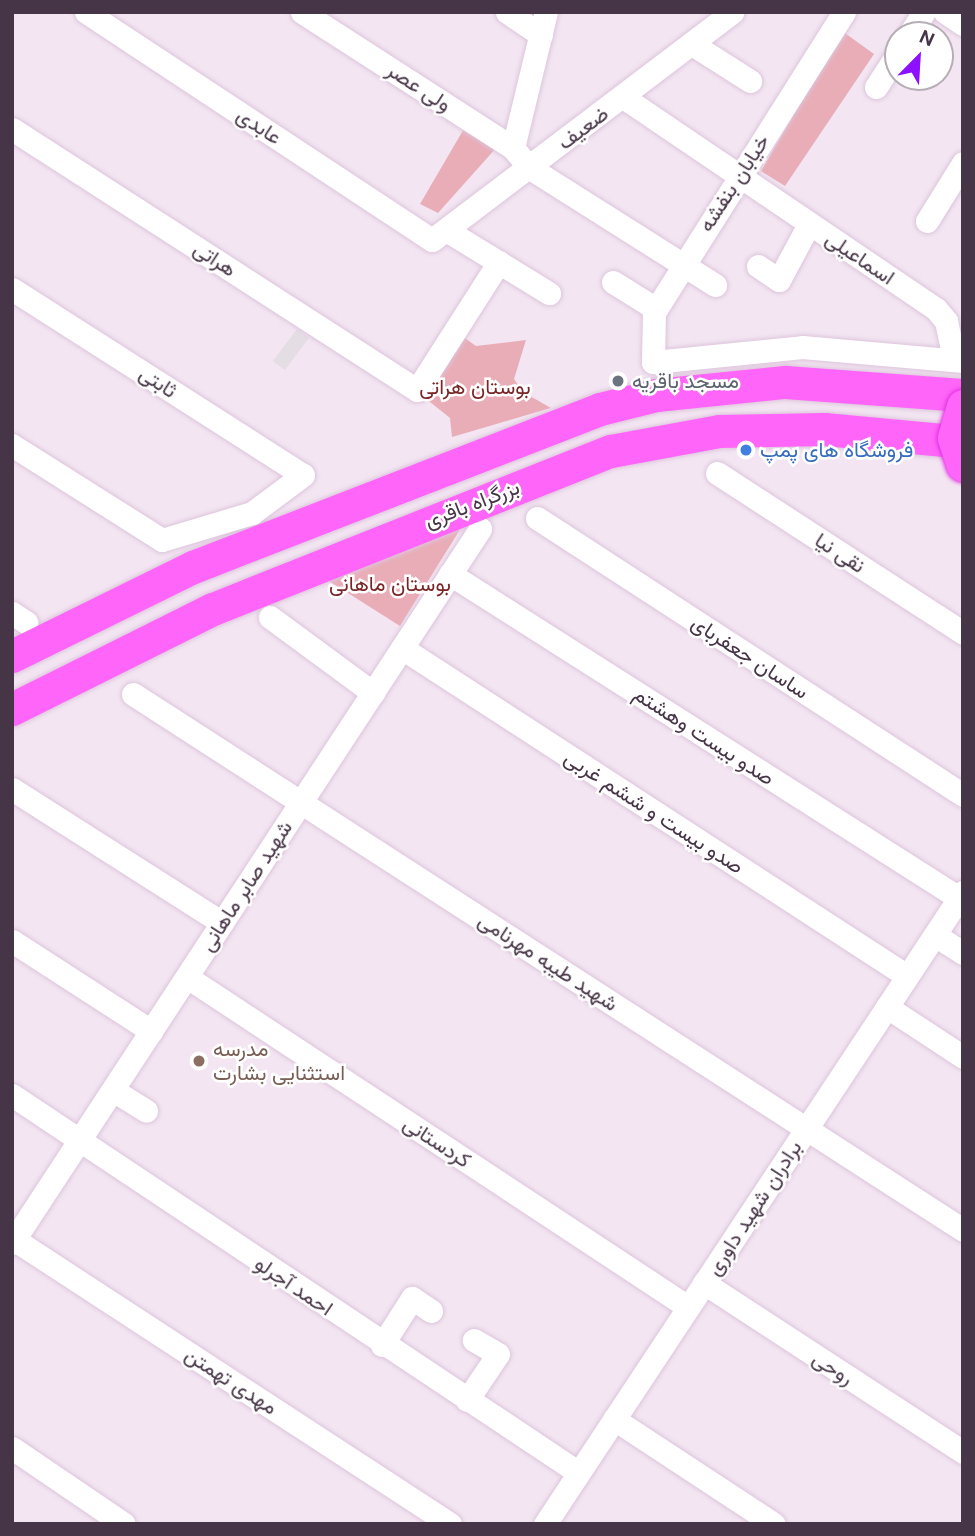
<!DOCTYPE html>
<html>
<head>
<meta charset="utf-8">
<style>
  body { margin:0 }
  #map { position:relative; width:975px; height:1536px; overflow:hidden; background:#f3e6f2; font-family:"DM Sans",Vazirmatn,sans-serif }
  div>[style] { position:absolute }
  .green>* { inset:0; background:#e9adb7 }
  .parking>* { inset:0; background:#e4dee4; transform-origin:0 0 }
  .roads { filter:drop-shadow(0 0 2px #ddc5dc) drop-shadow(0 0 2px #ddc5dc) }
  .minor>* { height:23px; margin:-11.5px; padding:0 11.5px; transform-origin:11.5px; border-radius:11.5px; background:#fff }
  .highway>* { height:33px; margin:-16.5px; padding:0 16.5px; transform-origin:16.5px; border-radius:16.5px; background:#ff65f9 }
  .bridges { filter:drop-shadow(0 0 2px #e231e1) drop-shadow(0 0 2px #e231e1) }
  .highway-bridge>* { height:33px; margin:-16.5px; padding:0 16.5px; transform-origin:16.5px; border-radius:16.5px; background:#ff65f9 }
  .dots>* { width:19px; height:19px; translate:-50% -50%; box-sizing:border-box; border:4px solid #fff; border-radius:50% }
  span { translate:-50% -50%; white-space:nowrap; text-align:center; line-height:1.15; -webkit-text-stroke:5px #fff; paint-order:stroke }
  .street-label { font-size:21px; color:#463546 }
  .worship-label { font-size:21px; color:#5b616d }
  .left { translate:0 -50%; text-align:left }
  .park-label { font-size:21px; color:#7a2627 }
  .shop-label { font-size:21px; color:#366cbe }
  .education-label { font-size:21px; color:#785e54 }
  .frame { position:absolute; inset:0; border:14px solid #463546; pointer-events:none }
  .north { position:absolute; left:884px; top:21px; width:70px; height:70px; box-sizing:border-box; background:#fff; border:2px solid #b5aeb5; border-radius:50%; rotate:24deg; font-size:19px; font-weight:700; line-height:28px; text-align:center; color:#463546 }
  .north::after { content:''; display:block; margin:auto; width:24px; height:32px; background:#8d11ff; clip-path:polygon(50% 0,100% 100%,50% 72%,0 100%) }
</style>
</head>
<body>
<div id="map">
  <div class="green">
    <div style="clip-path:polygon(842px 31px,874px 54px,785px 186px,761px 171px)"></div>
    <div style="clip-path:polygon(465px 127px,497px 147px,438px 213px,420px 204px)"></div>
    <div style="clip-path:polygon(459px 334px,476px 346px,526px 340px,514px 379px,523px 392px,551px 408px,452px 437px,450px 418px,425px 398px)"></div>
    <div style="clip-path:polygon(461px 528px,400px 626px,321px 576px)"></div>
  </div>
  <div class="parking">
    <div style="left:297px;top:329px;width:15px;height:40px;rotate:37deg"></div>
  </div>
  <div class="roads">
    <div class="minor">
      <div style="left:86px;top:12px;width:414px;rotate:33.4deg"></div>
      <div style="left:432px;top:240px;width:377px;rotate:-37.2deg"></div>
      <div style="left:302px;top:12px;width:251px;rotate:32.8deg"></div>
      <div style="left:513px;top:148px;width:26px;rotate:50deg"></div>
      <div style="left:530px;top:168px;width:219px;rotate:32.3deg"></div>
      <div style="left:507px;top:12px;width:41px;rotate:34.1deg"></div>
      <div style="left:844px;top:12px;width:356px;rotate:122.3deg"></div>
      <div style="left:654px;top:313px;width:49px;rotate:91.2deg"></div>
      <div style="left:653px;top:362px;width:150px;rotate:-5.7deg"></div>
      <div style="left:802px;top:347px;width:162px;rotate:5deg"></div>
      <div style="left:945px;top:12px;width:22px;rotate:34deg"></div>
      <div style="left:909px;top:35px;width:27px;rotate:-57deg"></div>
      <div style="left:692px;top:44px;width:69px;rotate:32.5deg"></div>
      <div style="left:876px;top:87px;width:40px;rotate:-57.1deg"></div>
      <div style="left:623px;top:97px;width:378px;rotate:34.1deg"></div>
      <div style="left:936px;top:309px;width:16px;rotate:50deg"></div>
      <div style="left:946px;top:321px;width:39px;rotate:78deg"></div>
      <div style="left:12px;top:129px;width:482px;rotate:32.8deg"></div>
      <div style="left:417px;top:390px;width:152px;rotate:-57.4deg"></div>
      <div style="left:513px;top:148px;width:140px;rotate:-76.4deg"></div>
      <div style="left:927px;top:221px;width:68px;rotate:-58.2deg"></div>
      <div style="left:446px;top:230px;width:121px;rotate:31.5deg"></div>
      <div style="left:758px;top:266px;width:25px;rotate:34deg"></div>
      <div style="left:779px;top:280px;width:64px;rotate:-61.8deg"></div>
      <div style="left:613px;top:282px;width:51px;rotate:32.1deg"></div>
      <div style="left:12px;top:289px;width:345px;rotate:32.6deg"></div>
      <div style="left:303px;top:475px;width:64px;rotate:143.3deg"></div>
      <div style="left:252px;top:513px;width:94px;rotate:163.3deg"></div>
      <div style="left:162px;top:540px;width:178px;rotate:-147.7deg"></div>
      <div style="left:717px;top:473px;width:293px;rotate:33deg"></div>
      <div style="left:537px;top:518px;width:508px;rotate:33.03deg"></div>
      <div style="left:450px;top:574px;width:603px;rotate:32.48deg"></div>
      <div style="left:12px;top:613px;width:17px;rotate:33deg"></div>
      <div style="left:270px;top:617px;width:128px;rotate:36.4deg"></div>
      <div style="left:402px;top:648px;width:602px;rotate:33deg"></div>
      <div style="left:133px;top:694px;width:988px;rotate:32.85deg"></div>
      <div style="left:12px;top:789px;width:249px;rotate:32.5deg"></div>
      <div style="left:935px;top:935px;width:33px;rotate:33deg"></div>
      <div style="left:12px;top:941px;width:166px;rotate:32.9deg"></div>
      <div style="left:187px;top:977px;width:600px;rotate:33.37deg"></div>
      <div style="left:887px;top:1007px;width:91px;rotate:33.3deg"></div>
      <div style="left:113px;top:1090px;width:39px;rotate:32deg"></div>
      <div style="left:12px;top:1095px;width:681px;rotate:33.69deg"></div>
      <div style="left:12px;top:1238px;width:523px;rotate:33.14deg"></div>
      <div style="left:12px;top:1243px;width:854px;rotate:-56.76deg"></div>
      <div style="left:704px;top:1283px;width:309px;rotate:33.1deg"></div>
      <div style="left:382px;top:1345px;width:56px;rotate:-57.4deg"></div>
      <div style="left:412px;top:1298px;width:23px;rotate:34deg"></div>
      <div style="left:467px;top:1400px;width:55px;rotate:-56deg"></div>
      <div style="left:498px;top:1354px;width:28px;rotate:-150deg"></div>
      <div style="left:614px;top:1419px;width:191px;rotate:33.3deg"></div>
      <div style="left:12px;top:1448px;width:135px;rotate:34.2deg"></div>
      <div style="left:545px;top:1524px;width:758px;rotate:-56.52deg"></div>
    </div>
    <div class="highway">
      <div style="left:12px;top:656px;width:202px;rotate:-26.2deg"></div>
      <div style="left:193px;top:567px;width:437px;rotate:-21.2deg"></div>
      <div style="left:600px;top:409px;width:58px;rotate:-14deg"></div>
      <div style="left:656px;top:395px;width:130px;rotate:-5.8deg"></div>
      <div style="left:785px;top:382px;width:178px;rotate:4.2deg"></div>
      <div style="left:12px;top:709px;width:225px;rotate:-26.5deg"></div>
      <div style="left:213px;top:609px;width:428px;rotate:-21.7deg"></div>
      <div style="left:611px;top:451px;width:110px;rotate:-10.5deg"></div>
      <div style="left:719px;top:431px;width:105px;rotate:-1.1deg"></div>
      <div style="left:824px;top:429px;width:140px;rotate:5.3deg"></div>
    </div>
  </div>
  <div class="bridges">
    <div class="highway-bridge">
      <div style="left:963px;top:406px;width:33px;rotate:106deg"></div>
      <div style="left:954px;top:438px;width:28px;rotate:72deg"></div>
    </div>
  </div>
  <div class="dots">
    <div style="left:618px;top:381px;background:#6b7280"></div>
    <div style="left:746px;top:450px;background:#3f7fe0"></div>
    <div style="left:199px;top:1061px;background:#8d6e63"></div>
  </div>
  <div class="street-label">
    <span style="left:419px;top:87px;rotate:33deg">ولی عصر</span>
    <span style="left:259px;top:126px;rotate:33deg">عابدی</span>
    <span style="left:583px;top:128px;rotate:-37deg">ضعیف</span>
    <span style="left:734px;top:183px;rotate:-57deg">خیابان بنفشه</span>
    <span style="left:860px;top:258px;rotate:34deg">اسماعیلی</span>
    <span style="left:215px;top:259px;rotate:33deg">هراتی</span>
    <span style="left:158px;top:382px;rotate:33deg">ثابتی</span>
    <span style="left:472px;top:504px;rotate:-21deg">بزرگراه باقری</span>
    <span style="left:840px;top:553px;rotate:33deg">نقی نیا</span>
    <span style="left:750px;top:657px;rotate:33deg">ساسان جعفربای</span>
    <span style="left:704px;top:736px;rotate:33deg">صدو بیست وهشتم</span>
    <span style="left:654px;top:812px;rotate:33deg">صدو بیست و ششم غربی</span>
    <span style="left:246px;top:886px;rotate:-57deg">شهید صابر ماهانی</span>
    <span style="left:548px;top:962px;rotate:33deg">شهید طیبه مهرنامی</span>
    <span style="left:437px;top:1142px;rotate:33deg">کردستانی</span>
    <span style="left:754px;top:1208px;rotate:-57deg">برادران شهید داوری</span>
    <span style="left:294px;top:1286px;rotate:34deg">احمد آجرلو</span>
    <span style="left:833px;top:1368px;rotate:33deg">روحی</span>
    <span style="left:231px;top:1381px;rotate:33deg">مهدی تهمتن</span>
  </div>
  <div class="worship-label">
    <span class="left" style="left:632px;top:381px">مسجد باقریه</span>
  </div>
  <div class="park-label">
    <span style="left:475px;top:387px">بوستان هراتی</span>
    <span style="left:390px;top:584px">بوستان ماهانی</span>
  </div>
  <div class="shop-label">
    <span class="left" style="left:760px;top:450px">فروشگاه های پمپ</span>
  </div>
  <div class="education-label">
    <span class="left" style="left:213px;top:1061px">مدرسه<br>استثنایی بشارت</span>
  </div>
  <div class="frame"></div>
  <div class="north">N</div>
</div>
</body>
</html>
